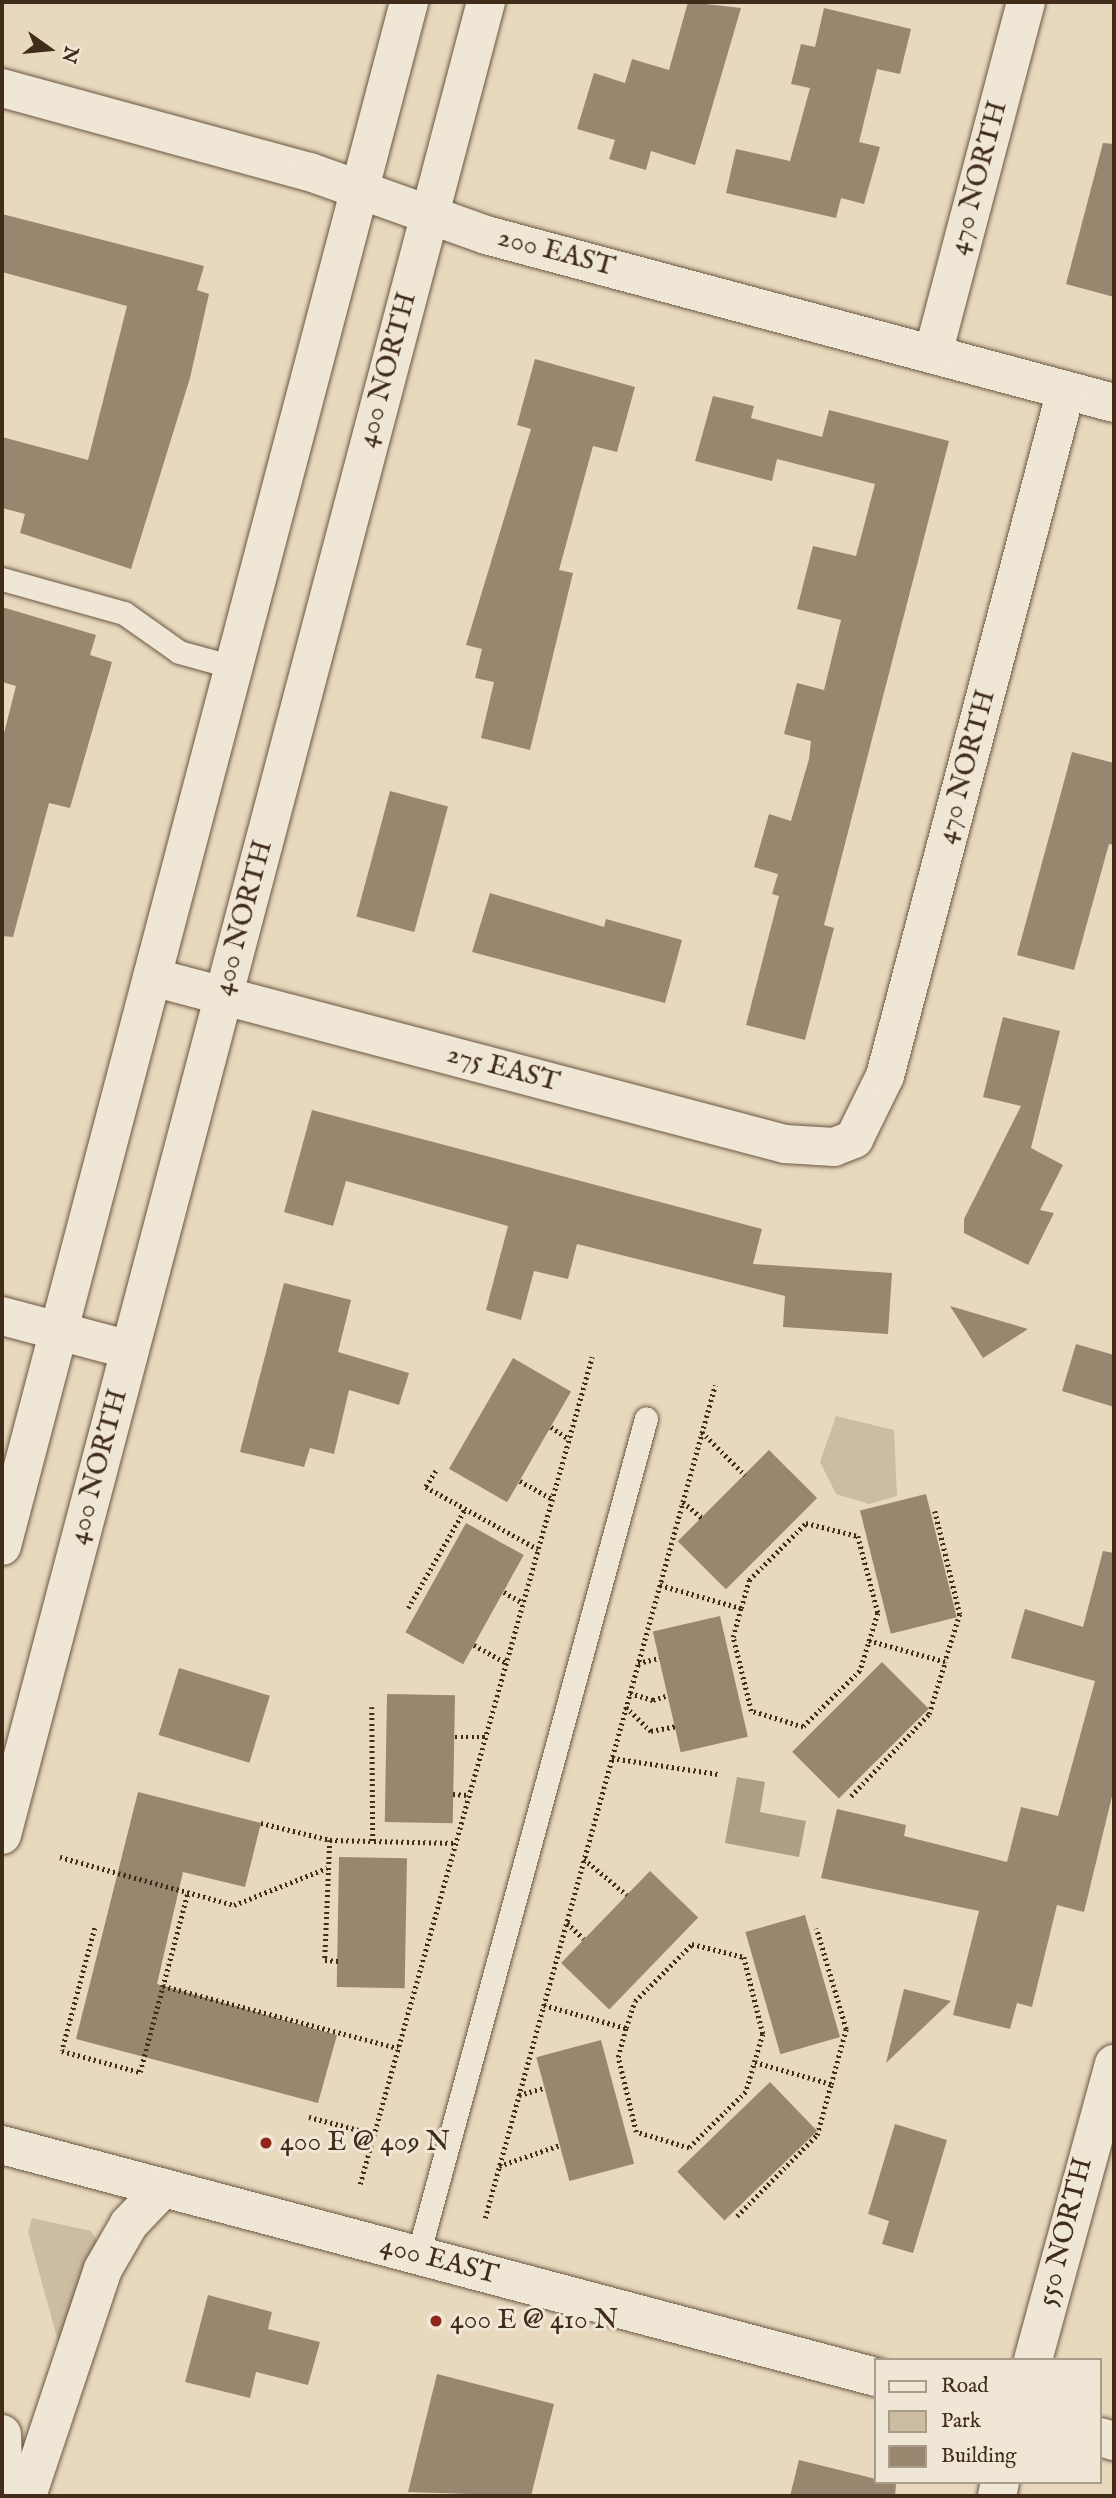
<!DOCTYPE html>
<html>
<head>
<meta charset="utf-8">
<style>
  body { margin:0 }
  #map { position:relative; width:1116px; height:2498px; overflow:hidden; background:#e8d9be; font-family:"IM FELL English",serif }
  div>[style] { position:absolute }
  .green>* { inset:0; background:#ccbca2 }
  .water>* { inset:0; background:#af9e86 }
  .building>* { inset:0; background:#98866f; transform-origin:0 0 }
  .path>* { height:4.5px; margin-top:-2.25px; transform-origin:0; background:repeating-linear-gradient(90deg,#412c1a 0 2px,transparent 0 5.5px) }
  .roads { filter:drop-shadow(0 0 2px #6b5743) drop-shadow(0 0 2px #6b5743) }
  .service>* { height:23px; margin:-11.5px; padding:0 11.5px; transform-origin:11.5px; border-radius:11.5px; background:#f0e6d5 }
  .minor>* { height:38px; margin:-19px; padding:0 19px; transform-origin:19px; border-radius:19px; background:#f0e6d5 }
  .secondary>* { height:38px; margin:-19px; padding:0 19px; transform-origin:19px; border-radius:19px; background:#f0e6d5 }
  .dots>* { width:19px; height:19px; translate:-50% -50%; box-sizing:border-box; border:4px solid #f0e6d5; border-radius:50% }
  span { translate:-50% -50%; white-space:nowrap; text-align:center; line-height:1.15; -webkit-text-stroke:6px #f0e6d5; paint-order:stroke }
  .street-label { font-size:28px; color:#412c1a }
  .poi-label { font-size:28px; color:#412c1a }
  .left { translate:0 -50%; text-align:left }
  .frame { position:absolute; inset:0; border:4px solid #412c1a; pointer-events:none }
  .legend { position:absolute; left:874px; top:2358px; width:228px; height:126px; box-sizing:border-box; background:#f0e6d5; border:2px solid #aa9c8a; margin:0; padding:9px 12px; list-style:none; font-size:21px; color:#412c1a }
  .legend li { display:flex; align-items:center; gap:14px; height:35px }
  .legend b { width:35px; border:2px solid #aa9c8a }
  .north { position:absolute; left:14px; top:14px; width:70px; height:70px; -webkit-text-stroke:5px #f0e6d5; paint-order:stroke; rotate:105deg; font-size:19px; font-weight:700; line-height:28px; text-align:center; color:#412c1a }
  .north::after { content:''; display:block; margin:auto; width:24px; height:32px; background:#412c1a; clip-path:polygon(50% 0,100% 100%,50% 72%,0 100%) }
</style>
</head>
<body>
<div id="map">
  <div class="green">
    <div style="clip-path:polygon(836px 1416px,894px 1430px,897px 1496px,869px 1504px,836px 1494px,820px 1462px)"></div>
    <div style="clip-path:polygon(32px 2218px,91px 2231px,100px 2246px,59px 2345px,28px 2232px)"></div>
  </div>
  <div class="water">
    <div style="clip-path:polygon(737px 1777px,765px 1782px,760px 1812px,806px 1821px,799px 1857px,725px 1843px)"></div>
  </div>
  <div class="building">
    <div style="clip-path:polygon(688px 2px,741px 8px,695px 165px,651px 151px,646px 170px,609px 159px,615px 140px,577px 129px,594px 73px,625px 83px,632px 59px,669px 70px)"></div>
    <div style="clip-path:polygon(824px 8px,911px 29px,900px 74px,877px 69px,859px 142px,880px 147px,864px 204px,841px 198px,836px 218px,726px 193px,736px 149px,790px 161px,810px 88px,791px 84px,801px 44px,815px 47px)"></div>
    <div style="clip-path:polygon(1103px 143px,1114px 144px,1114px 297px,1066px 284px)"></div>
    <div style="clip-path:polygon(2px 214px,204px 266px,197px 290px,209px 294px,190px 378px,131px 569px,20px 533px,25px 514px,2px 508px,2px 437px,88px 460px,127px 306px,2px 272px)"></div>
    <div style="clip-path:polygon(535px 359px,635px 387px,617px 452px,593px 446px,559px 570px,573px 573px,530px 750px,481px 738px,494px 682px,475px 678px,482px 649px,466px 645px,531px 429px,517px 425px)"></div>
    <div style="clip-path:polygon(713px 396px,754px 406px,751px 418px,822px 437px,829px 410px,949px 441px,824px 925px,834px 928px,805px 1040px,746px 1025px,779px 896px,772px 894px,778px 874px,754px 867px,769px 814px,791px 821px,809px 759px,811px 741px,784px 734px,797px 683px,824px 690px,841px 620px,797px 609px,813px 546px,856px 556px,875px 484px,777px 459px,772px 481px,695px 461px)"></div>
    <div style="clip-path:polygon(2px 607px,96px 635px,90px 655px,112px 662px,70px 808px,49px 803px,13px 937px,2px 936px,2px 741px,16px 686px,2px 682px)"></div>
    <div style="clip-path:polygon(1072px 752px,1114px 763px,1114px 845px,1109px 844px,1074px 970px,1017px 955px)"></div>
    <div style="left:390px;top:791px;width:60px;height:130px;rotate:15deg"></div>
    <div style="clip-path:polygon(490px 893px,604px 927px,606px 919px,682px 940px,665px 1003px,472px 952px)"></div>
    <div style="clip-path:polygon(1003px 1017px,1060px 1031px,1031px 1148px,1063px 1165px,1040px 1210px,1054px 1213px,1028px 1265px,964px 1233px,964px 1219px,1021px 1106px,983px 1097px)"></div>
    <div style="clip-path:polygon(312px 1110px,762px 1229px,753px 1264px,892px 1273px,888px 1334px,783px 1327px,785px 1296px,577px 1244px,568px 1279px,534px 1271px,521px 1320px,486px 1310px,508px 1226px,346px 1181px,333px 1226px,284px 1212px)"></div>
    <div style="clip-path:polygon(284px 1283px,351px 1300px,338px 1352px,409px 1373px,399px 1405px,349px 1390px,334px 1454px,310px 1448px,304px 1467px,240px 1452px)"></div>
    <div style="clip-path:polygon(950px 1306px,1028px 1329px,983px 1358px)"></div>
    <div style="clip-path:polygon(1076px 1344px,1114px 1355px,1114px 1407px,1062px 1391px)"></div>
    <div style="left:513px;top:1358px;width:67px;height:128px;rotate:30deg"></div>
    <div style="left:769px;top:1450px;width:68px;height:129px;rotate:45deg"></div>
    <div style="left:926px;top:1494px;width:127px;height:68px;rotate:76deg"></div>
    <div style="left:466px;top:1523px;width:66px;height:125px;rotate:29deg"></div>
    <div style="clip-path:polygon(1103px 1551px,1114px 1553px,1114px 1788px,1084px 1912px,1057px 1905px,1032px 2007px,1017px 2003px,1010px 2029px,953px 2015px,979px 1911px,821px 1878px,837px 1809px,906px 1825px,904px 1836px,1007px 1862px,1021px 1807px,1058px 1816px,1095px 1681px,1011px 1658px,1025px 1609px,1083px 1627px)"></div>
    <div style="left:720px;top:1616px;width:124px;height:69px;rotate:77deg"></div>
    <div style="left:882px;top:1662px;width:66px;height:127px;rotate:45deg"></div>
    <div style="left:179px;top:1668px;width:95px;height:70px;rotate:17deg"></div>
    <div style="left:387px;top:1694px;width:68px;height:128px;rotate:1deg"></div>
    <div style="clip-path:polygon(138px 1792px,261px 1823px,245px 1887px,183px 1872px,157px 1984px,337px 2035px,318px 2103px,76px 2039px)"></div>
    <div style="left:339px;top:1857px;width:68px;height:130px;rotate:1deg"></div>
    <div style="left:650px;top:1871px;width:67px;height:128px;rotate:44deg"></div>
    <div style="left:805px;top:1915px;width:127px;height:62px;rotate:74deg"></div>
    <div style="clip-path:polygon(904px 1989px,951px 2001px,886px 2063px)"></div>
    <div style="left:601px;top:2040px;width:128px;height:67px;rotate:75deg"></div>
    <div style="left:770px;top:2082px;width:68px;height:129px;rotate:46deg"></div>
    <div style="clip-path:polygon(895px 2124px,947px 2140px,913px 2253px,882px 2244px,889px 2221px,868px 2214px)"></div>
    <div style="clip-path:polygon(208px 2295px,272px 2312px,268px 2329px,320px 2342px,308px 2385px,256px 2372px,250px 2398px,185px 2382px)"></div>
    <div style="clip-path:polygon(437px 2374px,554px 2404px,531px 2496px,408px 2492px)"></div>
    <div style="clip-path:polygon(799px 2460px,896px 2484px,895px 2496px,790px 2496px)"></div>
  </div>
  <div class="path">
    <div style="left:551px;top:1427px;width:22px;rotate:34deg"></div>
    <div style="left:702px;top:1432px;width:61px;rotate:45deg"></div>
    <div style="left:436px;top:1471px;width:19px;rotate:122deg"></div>
    <div style="left:426px;top:1487px;width:128px;rotate:29deg"></div>
    <div style="left:520px;top:1481px;width:37px;rotate:29deg"></div>
    <div style="left:683px;top:1502px;width:25px;rotate:40deg"></div>
    <div style="left:935px;top:1511px;width:106px;rotate:76.4deg"></div>
    <div style="left:960px;top:1614px;width:50px;rotate:107.4deg"></div>
    <div style="left:660px;top:1585px;width:84px;rotate:15.9deg"></div>
    <div style="left:741px;top:1608px;width:29px;rotate:-74deg"></div>
    <div style="left:749px;top:1580px;width:81px;rotate:-45deg"></div>
    <div style="left:806px;top:1523px;width:54px;rotate:14deg"></div>
    <div style="left:858px;top:1536px;width:80px;rotate:75.4deg"></div>
    <div style="left:878px;top:1613px;width:61px;rotate:107.2deg"></div>
    <div style="left:860px;top:1671px;width:80px;rotate:135.5deg"></div>
    <div style="left:803px;top:1727px;width:54px;rotate:-162.9deg"></div>
    <div style="left:751px;top:1711px;width:76px;rotate:-103.7deg"></div>
    <div style="left:733px;top:1637px;width:30px;rotate:-75deg"></div>
    <div style="left:504px;top:1592px;width:22px;rotate:30deg"></div>
    <div style="left:408px;top:1608px;width:114px;rotate:-60.1deg"></div>
    <div style="left:474px;top:1645px;width:37px;rotate:29deg"></div>
    <div style="left:638px;top:1663px;width:22px;rotate:-13deg"></div>
    <div style="left:630px;top:1693px;width:24px;rotate:17deg"></div>
    <div style="left:653px;top:1700px;width:16px;rotate:-18deg"></div>
    <div style="left:372px;top:1707px;width:135px;rotate:89.6deg"></div>
    <div style="left:626px;top:1707px;width:35px;rotate:44deg"></div>
    <div style="left:651px;top:1731px;width:25px;rotate:-11deg"></div>
    <div style="left:455px;top:1737px;width:31px"></div>
    <div style="left:612px;top:1758px;width:107px;rotate:8.6deg"></div>
    <div style="left:453px;top:1794px;width:16px;rotate:4deg"></div>
    <div style="left:851px;top:1796px;width:113px;rotate:-46.4deg"></div>
    <div style="left:929px;top:1714px;width:54px;rotate:-72.9deg"></div>
    <div style="left:945px;top:1662px;width:79px;rotate:-164.6deg"></div>
    <div style="left:261px;top:1823px;width:71px;rotate:13.8deg"></div>
    <div style="left:330px;top:1840px;width:120px;rotate:92.4deg"></div>
    <div style="left:325px;top:1960px;width:14px;rotate:4deg"></div>
    <div style="left:330px;top:1840px;width:126px;rotate:1.4deg"></div>
    <div style="left:60px;top:1857px;width:180px;rotate:15.4deg"></div>
    <div style="left:234px;top:1905px;width:100px;rotate:-21.7deg"></div>
    <div style="left:584px;top:1859px;width:56px;rotate:39.9deg"></div>
    <div style="left:567px;top:1923px;width:23px;rotate:43deg"></div>
    <div style="left:95px;top:1928px;width:127px;rotate:105deg"></div>
    <div style="left:62px;top:2051px;width:81px;rotate:15.1deg"></div>
    <div style="left:140px;top:2072px;width:186px;rotate:-75.1deg"></div>
    <div style="left:163px;top:1986px;width:243px;rotate:14.8deg"></div>
    <div style="left:544px;top:2005px;width:85px;rotate:15.7deg"></div>
    <div style="left:626px;top:2028px;width:28px;rotate:-72deg"></div>
    <div style="left:635px;top:2001px;width:81px;rotate:-45deg"></div>
    <div style="left:692px;top:1944px;width:54px;rotate:14deg"></div>
    <div style="left:744px;top:1957px;width:79px;rotate:76.1deg"></div>
    <div style="left:763px;top:2034px;width:60px;rotate:106.3deg"></div>
    <div style="left:746px;top:2092px;width:80px;rotate:135.5deg"></div>
    <div style="left:689px;top:2148px;width:55px;rotate:-163.2deg"></div>
    <div style="left:636px;top:2132px;width:77px;rotate:-103.5deg"></div>
    <div style="left:618px;top:2057px;width:30px;rotate:-75deg"></div>
    <div style="left:755px;top:2062px;width:79px;rotate:16.1deg"></div>
    <div style="left:831px;top:2084px;width:57px;rotate:-74.7deg"></div>
    <div style="left:846px;top:2029px;width:105px;rotate:-106.5deg"></div>
    <div style="left:519px;top:2095px;width:26px;rotate:-16deg"></div>
    <div style="left:309px;top:2117px;width:67px;rotate:14.7deg"></div>
    <div style="left:499px;top:2166px;width:65px;rotate:-19deg"></div>
    <div style="left:360px;top:2184px;width:859px;rotate:-74.33deg"></div>
    <div style="left:737px;top:2216px;width:114px;rotate:-45.4deg"></div>
    <div style="left:817px;top:2135px;width:53px;rotate:-74.6deg"></div>
    <div style="left:485px;top:2218px;width:864px;rotate:-74.56deg"></div>
  </div>
  <div class="roads">
    <div class="service">
      <div style="left:2px;top:579px;width:127px;rotate:15.6deg"></div>
      <div style="left:124px;top:613px;width:67px;rotate:35.3deg"></div>
      <div style="left:179px;top:652px;width:57px;rotate:15.3deg"></div>
      <div style="left:418px;top:2255px;width:867px;rotate:-74.76deg"></div>
    </div>
    <div class="minor">
      <div style="left:2px;top:88px;width:319px;rotate:15.3deg"></div>
      <div style="left:310px;top:172px;width:187px;rotate:19.7deg"></div>
      <div style="left:486px;top:235px;width:650px;rotate:14.98deg"></div>
      <div style="left:933px;top:354px;width:364px;rotate:-75.2deg"></div>
      <div style="left:152px;top:977px;width:655px;rotate:14.78deg"></div>
      <div style="left:785px;top:1144px;width:49px;rotate:3.5deg"></div>
      <div style="left:834px;top:1147px;width:22px;rotate:-22deg"></div>
      <div style="left:854px;top:1139px;width:70px;rotate:-63.8deg"></div>
      <div style="left:885px;top:1076px;width:709px;rotate:-75.22deg"></div>
      <div style="left:2px;top:1316px;width:132px;rotate:14.9deg"></div>
      <div style="left:1033px;top:2360px;width:307px;rotate:-74.7deg"></div>
      <div style="left:997px;top:2496px;width:14px;rotate:-78deg"></div>
    </div>
    <div class="secondary">
      <div style="left:2px;top:1546px;width:1597px;rotate:-75.23deg"></div>
      <div style="left:2px;top:1835px;width:1896px;rotate:-75.21deg"></div>
      <div style="left:2px;top:2145px;width:904px;rotate:14.87deg"></div>
      <div style="left:2px;top:2434px;width:62px;rotate:88.2deg"></div>
      <div style="left:1100px;top:2437px;width:15px;rotate:16deg"></div>
      <div style="left:27px;top:2496px;width:239px;rotate:-71.5deg"></div>
      <div style="left:103px;top:2269px;width:52px;rotate:-60deg"></div>
      <div style="left:129px;top:2224px;width:50px;rotate:-46.6deg"></div>
    </div>
  </div>
  <div class="dots">
    <div style="left:266px;top:2143px;background:#8f2418"></div>
    <div style="left:436px;top:2321px;background:#8f2418"></div>
  </div>
  <div class="street-label">
    <span style="left:979px;top:178px;rotate:-75deg">470 NORTH</span>
    <span style="left:556px;top:253px;rotate:15deg">200 EAST</span>
    <span style="left:388px;top:370px;rotate:-75deg">400 NORTH</span>
    <span style="left:967px;top:767px;rotate:-75deg">470 NORTH</span>
    <span style="left:244px;top:918px;rotate:-75deg">400 NORTH</span>
    <span style="left:503px;top:1069px;rotate:15deg">275 EAST</span>
    <span style="left:99px;top:1467px;rotate:-75deg">400 NORTH</span>
    <span style="left:1066px;top:2232px;rotate:-76deg">550 NORTH</span>
    <span style="left:439px;top:2261px;rotate:15deg">400 EAST</span>
  </div>
  <div class="poi-label">
    <span class="left" style="left:280px;top:2143px">400 E @ 409 N</span>
    <span class="left" style="left:450px;top:2321px">400 E @ 410 N</span>
  </div>
  <div class="frame"></div>
  <ul class="legend">
  <li><b style="height:9px;background:#f0e6d5"></b>Road</li>
  <li><b style="height:19px;background:#ccbca2"></b>Park</li>
  <li><b style="height:19px;background:#98866f"></b>Building</li>
  </ul>
  <div class="north">N</div>
</div>
</body>
</html>
